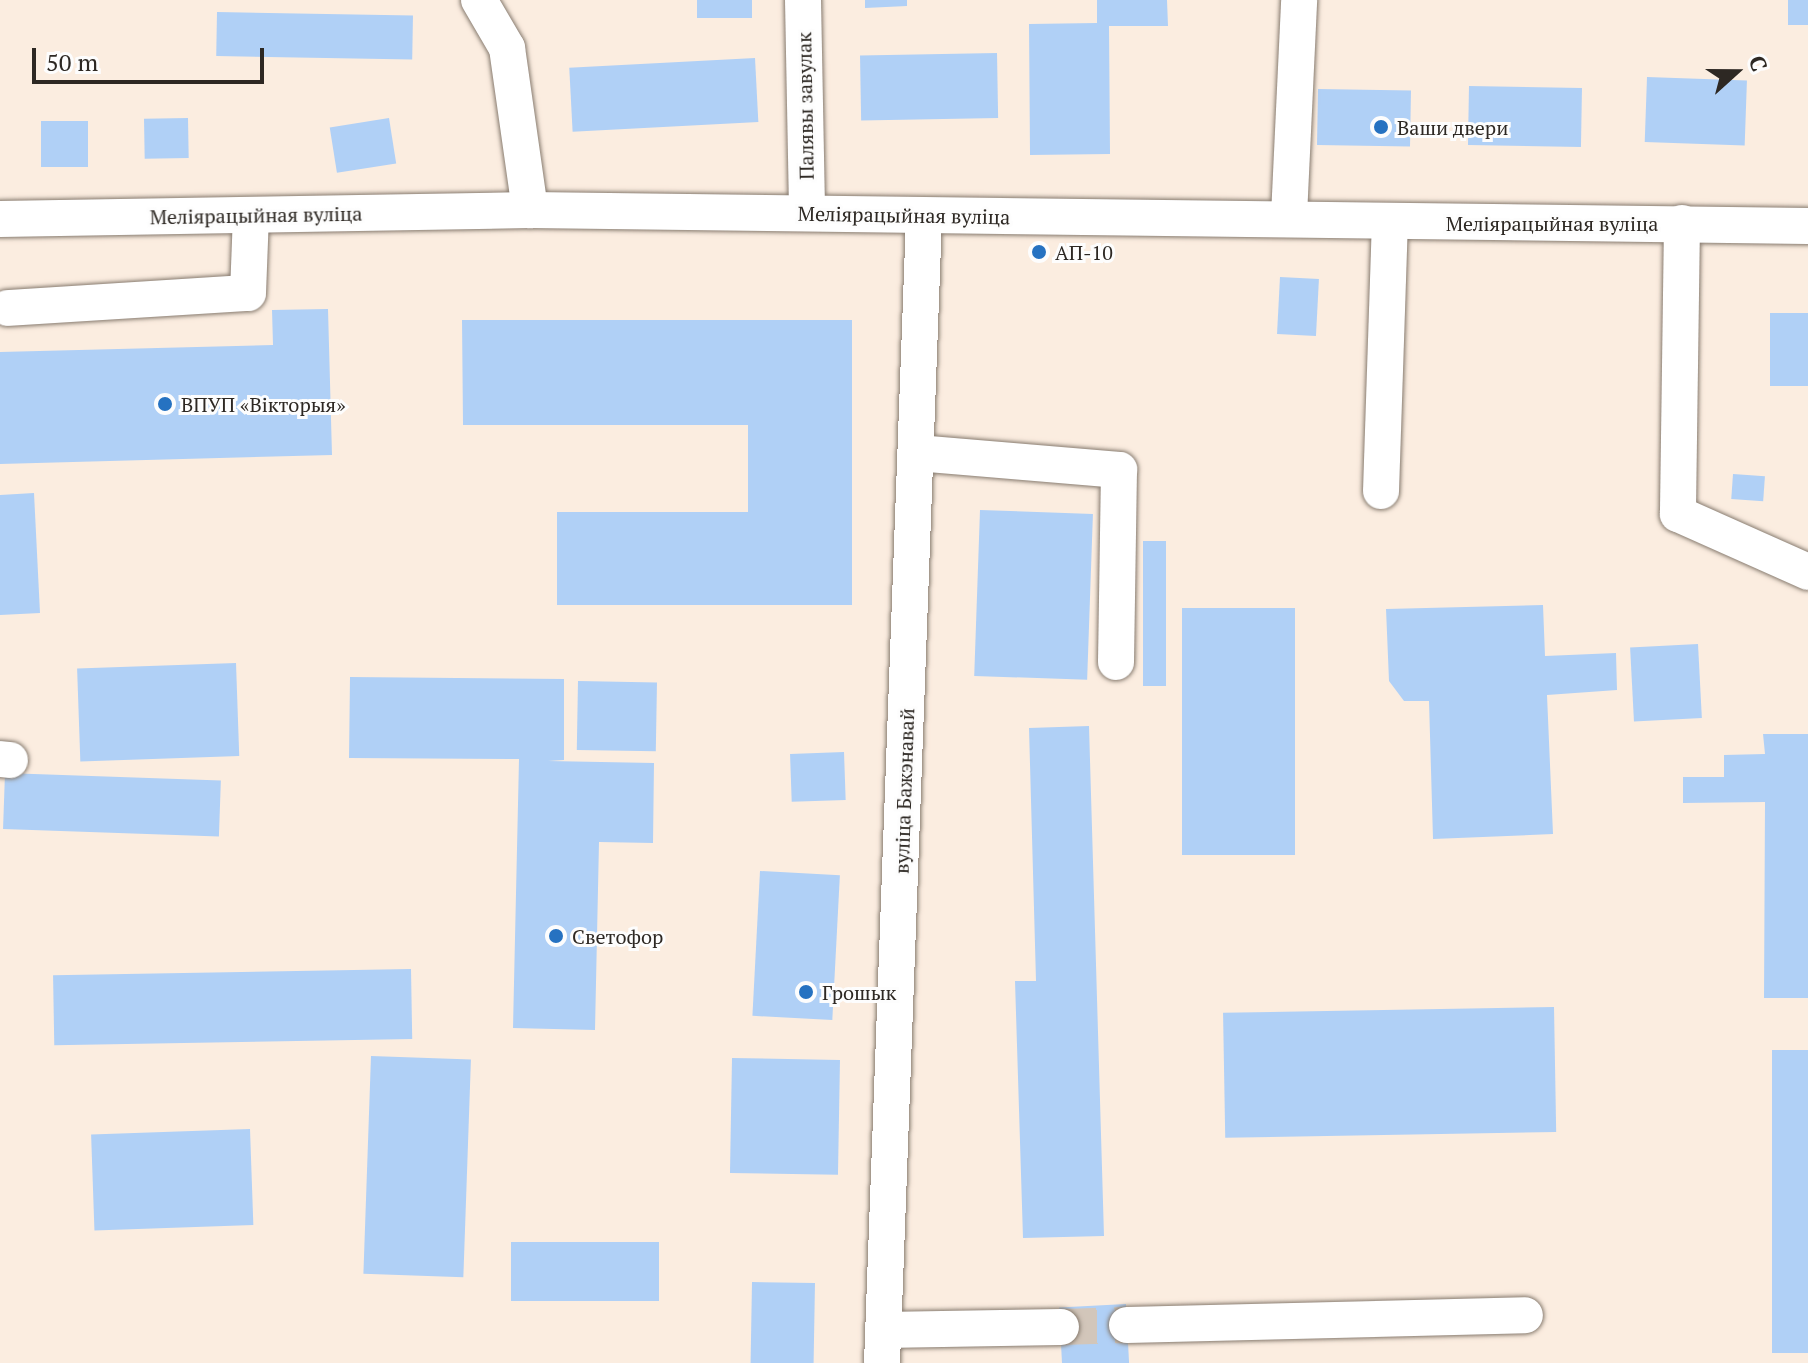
<!DOCTYPE html>
<html>
<head>
<meta charset="utf-8">
<style>
  body { margin:0 }
  #map { position:relative; width:1808px; height:1363px; overflow:hidden; background:#fbede0; font-family:"PT Serif",serif }
  div>[style] { position:absolute }
  .building>* { inset:0; background:#b0d0f6; transform-origin:0 0 }
  .minor-tunnel>* { height:36px; margin-top:-18px; transform-origin:0; background:repeating-linear-gradient(90deg,#d2c6ba 0 36px,transparent 0 54px) }
  .roads { filter:drop-shadow(0 0 2px #887c70) drop-shadow(0 0 2px #887c70) }
  .minor>* { height:36px; margin:-18px; padding:0 18px; transform-origin:18px; border-radius:18px; background:#fff }
  .dots>* { width:22px; height:22px; translate:-50% -50%; box-sizing:border-box; border:4px solid #fdfdfd; border-radius:50% }
  span { translate:-50% -50%; white-space:nowrap; text-align:center; line-height:1.15; -webkit-text-stroke:6px #fdfdfd; paint-order:stroke }
  .street-label { font-size:20px; color:#2d2823 }
  .poi-label { font-size:20px; color:#2d2823 }
  .left { translate:0 -50%; text-align:left }
  .north { position:absolute; left:1696px; top:32px; width:80px; height:80px; -webkit-text-stroke:6px #fdfdfd; paint-order:stroke; rotate:69deg; font-size:22px; font-weight:700; line-height:32px; text-align:center; color:#2d2823 }
  .north::after { content:''; display:block; margin:auto; width:28px; height:36px; background:#2d2823; clip-path:polygon(50% 0,100% 100%,50% 72%,0 100%) }
  .scale { position:absolute; left:32px; top:48px; width:232px; height:36px; box-sizing:border-box; border:4px solid #2d2823; border-top:0; padding-left:10px; font-size:24px; line-height:28px; white-space:nowrap; color:#2d2823; -webkit-text-stroke:6px #fdfdfd; paint-order:stroke }
</style>
</head>
<body>
<div id="map">
  <div class="building">
    <div style="left:697px;top:0;width:55px;height:18px"></div>
    <div style="clip-path:polygon(865px 0,907px 0,907px 6px,865px 8px)"></div>
    <div style="clip-path:polygon(1097px 0,1167px 0,1168px 26px,1109px 26px,1110px 154px,1030px 155px,1029px 24px,1097px 23px)"></div>
    <div style="left:1788px;top:0;width:20px;height:25px"></div>
    <div style="left:217px;top:12px;width:196px;height:44px;rotate:1deg"></div>
    <div style="left:997px;top:53px;width:65px;height:137px;rotate:89deg"></div>
    <div style="left:755px;top:58px;width:64px;height:186px;rotate:87deg"></div>
    <div style="left:1647px;top:77px;width:100px;height:65px;rotate:2deg"></div>
    <div style="left:1469px;top:86px;width:113px;height:59px;rotate:1deg"></div>
    <div style="left:1318px;top:89px;width:93px;height:56px;rotate:1deg"></div>
    <div style="left:188px;top:118px;width:40px;height:44px;rotate:89deg"></div>
    <div style="left:389px;top:118px;width:46px;height:60px;rotate:81deg"></div>
    <div style="left:41px;top:121px;width:47px;height:46px"></div>
    <div style="left:1280px;top:277px;width:39px;height:57px;rotate:3deg"></div>
    <div style="clip-path:polygon(328px 309px,332px 455px,0 464px,0 352px,273px 345px,272px 310px)"></div>
    <div style="left:1770px;top:313px;width:38px;height:73px"></div>
    <div style="clip-path:polygon(462px 320px,852px 320px,852px 605px,557px 605px,557px 512px,748px 512px,748px 425px,463px 425px)"></div>
    <div style="left:1733px;top:474px;width:32px;height:25px;rotate:4deg"></div>
    <div style="clip-path:polygon(34px 493px,40px 613px,0 615px,0 495px)"></div>
    <div style="left:980px;top:510px;width:113px;height:166px;rotate:2deg"></div>
    <div style="left:1143px;top:541px;width:23px;height:145px"></div>
    <div style="clip-path:polygon(1543px 605px,1545px 656px,1616px 653px,1617px 690px,1547px 695px,1553px 834px,1433px 839px,1429px 701px,1404px 701px,1389px 681px,1386px 609px)"></div>
    <div style="left:1182px;top:608px;width:113px;height:247px"></div>
    <div style="left:1698px;top:644px;width:74px;height:68px;rotate:87deg"></div>
    <div style="left:236px;top:663px;width:93px;height:159px;rotate:88deg"></div>
    <div style="clip-path:polygon(350px 677px,564px 679px,564px 760px,548px 761px,654px 763px,653px 843px,599px 842px,595px 1030px,513px 1028px,519px 759px,349px 758px)"></div>
    <div style="left:578px;top:681px;width:79px;height:69px;rotate:1deg"></div>
    <div style="clip-path:polygon(1089px 726px,1104px 1236px,1023px 1238px,1015px 981px,1036px 981px,1029px 728px)"></div>
    <div style="clip-path:polygon(1763px 734px,1808px 734px,1808px 998px,1764px 998px,1765px 802px,1683px 803px,1683px 777px,1724px 777px,1724px 755px,1765px 754px)"></div>
    <div style="left:844px;top:752px;width:48px;height:54px;rotate:88deg"></div>
    <div style="left:5px;top:773px;width:216px;height:56px;rotate:2deg"></div>
    <div style="left:760px;top:871px;width:80px;height:145px;rotate:3deg"></div>
    <div style="left:411px;top:969px;width:70px;height:358px;rotate:89deg"></div>
    <div style="left:1554px;top:1007px;width:125px;height:331px;rotate:89deg"></div>
    <div style="left:1772px;top:1050px;width:36px;height:303px"></div>
    <div style="left:371px;top:1056px;width:100px;height:218px;rotate:2deg"></div>
    <div style="left:732px;top:1058px;width:108px;height:115px;rotate:1deg"></div>
    <div style="left:250px;top:1129px;width:96px;height:159px;rotate:88deg"></div>
    <div style="left:511px;top:1242px;width:148px;height:59px"></div>
    <div style="left:752px;top:1282px;width:63px;height:81px;rotate:1deg"></div>
    <div style="left:1126px;top:1304px;width:59px;height:67px;rotate:87deg"></div>
  </div>
  <div class="minor-tunnel">
    <div style="left:1061px;top:1327px;width:66px;rotate:-1.7deg"></div>
  </div>
  <div class="roads">
    <div class="minor">
      <div style="left:479px;top:0;width:56px;rotate:59.7deg"></div>
      <div style="left:507px;top:48px;width:164px;rotate:81.9deg"></div>
      <div style="left:803px;top:0;width:212px;rotate:88.9deg"></div>
      <div style="left:1289px;top:216px;width:216px;rotate:-87.3deg"></div>
      <div style="left:0;top:219px;width:530px;rotate:-0.97deg"></div>
      <div style="left:530px;top:210px;width:1278px;rotate:0.72deg"></div>
      <div style="left:1682px;top:223px;width:291px;rotate:90.8deg"></div>
      <div style="left:1678px;top:514px;width:142px;rotate:24deg"></div>
      <div style="left:8px;top:308px;width:240px;rotate:-3.6deg"></div>
      <div style="left:248px;top:293px;width:78px;rotate:-87.8deg"></div>
      <div style="left:917px;top:453px;width:203px;rotate:4.8deg"></div>
      <div style="left:1119px;top:470px;width:192px;rotate:90.9deg"></div>
      <div style="left:1381px;top:491px;width:267px;rotate:-88.1deg"></div>
      <div style="left:0;top:759px;width:10px;rotate:6deg"></div>
      <div style="left:1127px;top:1325px;width:398px;rotate:-1.4deg"></div>
      <div style="left:883px;top:1330px;width:178px;rotate:-1deg"></div>
      <div style="left:882px;top:1363px;width:1146px;rotate:-87.9deg"></div>
    </div>
  </div>
  <div class="dots">
    <div style="left:1381px;top:127px;background:#2672c1"></div>
    <div style="left:1039px;top:252px;background:#2672c1"></div>
    <div style="left:165px;top:404px;background:#2672c1"></div>
    <div style="left:556px;top:936px;background:#2672c1"></div>
    <div style="left:806px;top:992px;background:#2672c1"></div>
  </div>
  <div class="street-label">
    <span style="left:805px;top:106px;rotate:-91deg">Палявы завулак</span>
    <span style="left:256px;top:215px;rotate:-1deg">Меліярацыйная вуліца</span>
    <span style="left:904px;top:215px;rotate:1deg">Меліярацыйная вуліца</span>
    <span style="left:1552px;top:223px">Меліярацыйная вуліца</span>
    <span style="left:904px;top:791px;rotate:-88deg">вуліца Бажэнавай</span>
  </div>
  <div class="poi-label">
    <span class="left" style="left:1397px;top:127px">Ваши двери</span>
    <span class="left" style="left:1055px;top:252px">АП-10</span>
    <span class="left" style="left:181px;top:404px">ВПУП «Вікторыя»</span>
    <span class="left" style="left:572px;top:936px">Светофор</span>
    <span class="left" style="left:822px;top:992px">Грошык</span>
  </div>
  <div class="north">С</div>
  <div class="scale">50 m</div>
</div>
</body>
</html>
